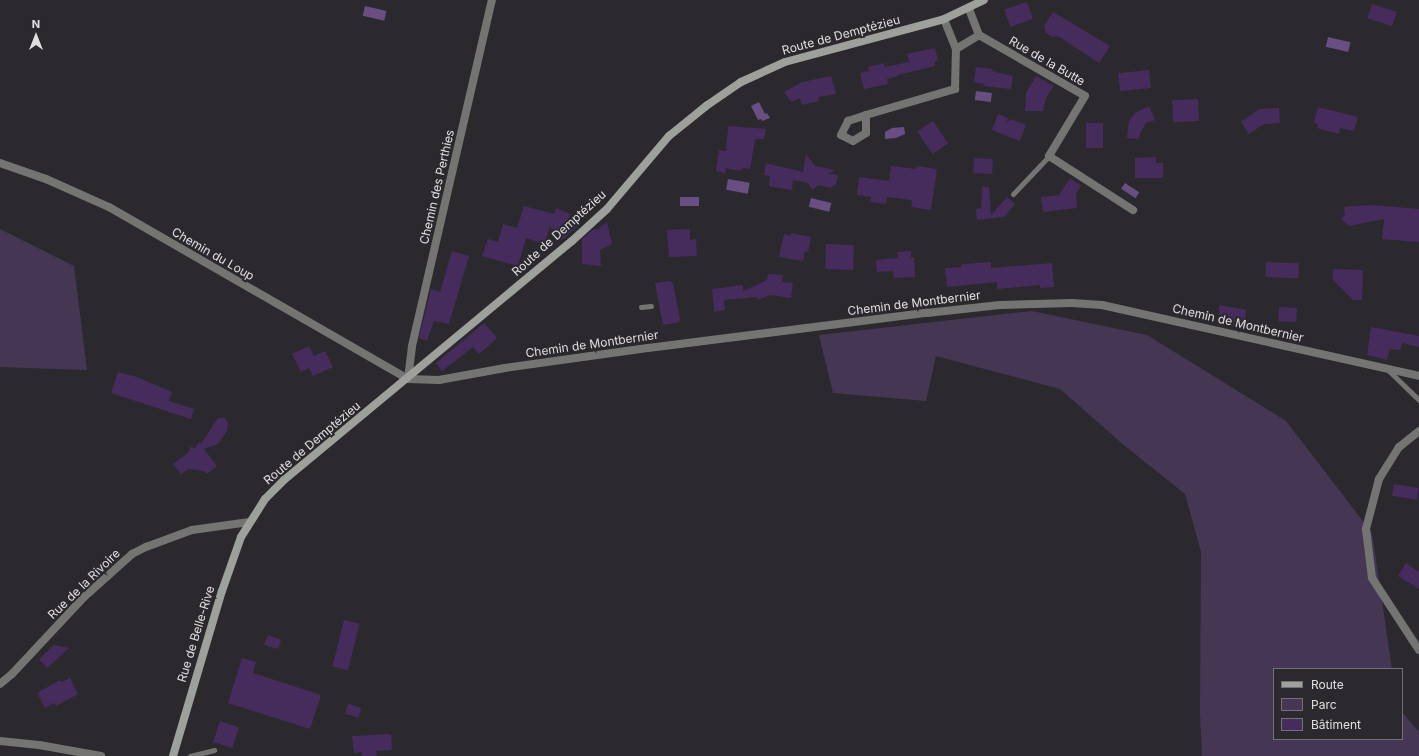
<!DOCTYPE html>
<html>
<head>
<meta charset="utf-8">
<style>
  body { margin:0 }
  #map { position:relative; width:1419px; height:756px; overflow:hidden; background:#2b292e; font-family:Inter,sans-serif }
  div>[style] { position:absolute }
  .green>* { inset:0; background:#453754 }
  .water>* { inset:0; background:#684e83; transform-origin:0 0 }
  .building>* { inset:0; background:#452c5d; transform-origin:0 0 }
  .lane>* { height:5px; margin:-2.5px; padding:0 2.5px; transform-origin:2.5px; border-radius:2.5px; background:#747573 }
  .street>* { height:8px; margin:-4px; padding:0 4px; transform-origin:4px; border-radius:4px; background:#747573 }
  .secondary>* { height:8px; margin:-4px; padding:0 4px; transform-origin:4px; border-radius:4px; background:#9ea09c }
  span { translate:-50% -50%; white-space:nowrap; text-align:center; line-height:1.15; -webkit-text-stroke:4px #2b292e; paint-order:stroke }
  .street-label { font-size:12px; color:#e0dee1 }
  .legend { position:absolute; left:1273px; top:668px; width:130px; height:72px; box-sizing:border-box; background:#2b292e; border:1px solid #737176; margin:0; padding:5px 7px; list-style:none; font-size:12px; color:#e0dee1 }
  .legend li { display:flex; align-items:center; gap:8px; height:20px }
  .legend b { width:20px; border:1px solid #737176 }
  .north { position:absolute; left:16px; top:16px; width:40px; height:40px; -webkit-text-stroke:3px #2b292e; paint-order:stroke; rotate:0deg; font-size:11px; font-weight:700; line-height:16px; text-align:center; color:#e0dee1 }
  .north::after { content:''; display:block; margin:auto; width:14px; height:18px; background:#e0dee1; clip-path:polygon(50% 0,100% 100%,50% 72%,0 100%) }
</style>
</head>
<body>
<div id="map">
  <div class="green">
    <div style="clip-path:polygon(0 229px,74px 266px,87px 370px,0 367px)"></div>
    <div style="clip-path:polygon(1032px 311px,1147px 335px,1286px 421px,1372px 533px,1392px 669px,1274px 669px,1274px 739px,1402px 739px,1402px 712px,1419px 732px,1419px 756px,1202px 756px,1200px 713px,1201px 552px,1185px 494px,1125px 446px,1060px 389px,936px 356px,926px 401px,833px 393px,819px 335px)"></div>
  </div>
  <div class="water">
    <div style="left:365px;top:6px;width:22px;height:10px;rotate:13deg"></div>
    <div style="left:1328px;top:37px;width:23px;height:10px;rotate:13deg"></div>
    <div style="left:976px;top:91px;width:16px;height:9px;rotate:7deg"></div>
    <div style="clip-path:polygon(759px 102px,765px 114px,767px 113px,770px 118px,762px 121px,761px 119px,758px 120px,751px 106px)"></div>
    <div style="clip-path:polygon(904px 127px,905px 134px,896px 138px,885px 139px,885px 132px,892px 128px)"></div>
    <div style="left:728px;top:179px;width:22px;height:11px;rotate:10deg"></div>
    <div style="left:1125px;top:183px;width:17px;height:7px;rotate:33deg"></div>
    <div style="left:680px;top:197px;width:19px;height:9px"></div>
    <div style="left:811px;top:198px;width:21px;height:9px;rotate:14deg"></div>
  </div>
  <div class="building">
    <div style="left:1027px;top:2px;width:18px;height:24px;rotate:71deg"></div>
    <div style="left:1372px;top:4px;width:26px;height:15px;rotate:18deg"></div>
    <div style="clip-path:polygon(1053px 12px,1110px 46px,1099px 63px,1058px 36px,1052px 37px,1046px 33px,1044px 26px)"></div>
    <div style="clip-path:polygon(935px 48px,938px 60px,934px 62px,935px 66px,898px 75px,898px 76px,887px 79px,888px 84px,864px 89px,860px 73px,869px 71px,868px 67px,884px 63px,885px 67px,909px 62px,907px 54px)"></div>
    <div style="clip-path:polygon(976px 67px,992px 69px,992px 71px,1013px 76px,1011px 89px,983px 86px,984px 84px,974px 82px)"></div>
    <div style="left:1149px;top:70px;width:18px;height:31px;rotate:84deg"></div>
    <div style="clip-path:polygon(831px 76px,836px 94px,818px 97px,819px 101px,802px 105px,800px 98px,791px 102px,784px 92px,802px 82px)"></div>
    <div style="clip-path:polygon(1036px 76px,1054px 86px,1046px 98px,1043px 111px,1025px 111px,1026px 93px)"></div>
    <div style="left:1198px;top:99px;width:22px;height:26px;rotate:87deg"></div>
    <div style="clip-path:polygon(1149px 106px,1155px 120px,1146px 123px,1140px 133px,1139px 139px,1127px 138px,1129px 121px,1135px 113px)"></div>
    <div style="clip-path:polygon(1318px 107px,1358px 117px,1354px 131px,1340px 128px,1339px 134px,1317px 128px,1318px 124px,1314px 123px)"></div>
    <div style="clip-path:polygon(1279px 108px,1280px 123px,1264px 124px,1249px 134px,1241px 122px,1259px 109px)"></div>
    <div style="clip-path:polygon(998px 114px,1008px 118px,1007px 123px,1010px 119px,1026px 125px,1020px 141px,992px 130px)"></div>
    <div style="left:933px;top:121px;width:27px;height:19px;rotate:56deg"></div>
    <div style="left:1086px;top:123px;width:17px;height:25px"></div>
    <div style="clip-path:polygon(728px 126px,766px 129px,764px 139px,755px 139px,750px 169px,743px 168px,739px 171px,726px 168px,725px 173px,716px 171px,719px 150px,726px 151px)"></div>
    <div style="clip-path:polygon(806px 154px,815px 166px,835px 170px,829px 174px,838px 175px,836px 184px,830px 188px,819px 185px,812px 190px,808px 183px,793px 180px,792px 190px,769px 186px,770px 176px,764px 175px,766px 163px,803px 172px)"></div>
    <div style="clip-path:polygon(1156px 157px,1156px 163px,1163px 163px,1163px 178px,1135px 178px,1135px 158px)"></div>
    <div style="left:974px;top:158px;width:19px;height:15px;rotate:3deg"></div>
    <div style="clip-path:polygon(891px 166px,916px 169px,917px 166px,937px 169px,931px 210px,911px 207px,912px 200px,887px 197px,886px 204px,870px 202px,871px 197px,857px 195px,859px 177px,889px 181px)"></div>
    <div style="clip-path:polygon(1070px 178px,1081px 186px,1076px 194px,1077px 208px,1043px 212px,1041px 197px,1059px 195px)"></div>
    <div style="clip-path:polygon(982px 187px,989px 187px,991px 215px,1007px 197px,1015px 204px,1004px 217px,977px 220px,976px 209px,981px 208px)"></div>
    <div style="clip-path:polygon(1371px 205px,1419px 209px,1419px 242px,1382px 239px,1384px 219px,1349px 226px,1341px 219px,1345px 215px,1344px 207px)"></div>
    <div style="clip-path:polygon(524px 206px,554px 214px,556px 208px,570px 214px,569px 218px,581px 223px,562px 240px,550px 227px,544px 244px,526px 238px,518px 266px,482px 256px,488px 239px,498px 242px,503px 224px,517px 228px)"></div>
    <div style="clip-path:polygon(607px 222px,612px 244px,600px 250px,601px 266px,582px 264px,582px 239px,594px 229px,597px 230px)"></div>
    <div style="clip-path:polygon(690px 229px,690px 240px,696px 239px,697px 256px,669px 257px,667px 230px)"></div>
    <div style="clip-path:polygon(791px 233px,811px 237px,808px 252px,805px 251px,803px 261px,779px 257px,784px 234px,791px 236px)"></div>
    <div style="left:826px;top:244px;width:28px;height:25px;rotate:2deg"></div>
    <div style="clip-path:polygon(452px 251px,469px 256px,449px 324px,434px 321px,427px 341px,419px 338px,431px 289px,440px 292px)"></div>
    <div style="clip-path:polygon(911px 251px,911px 258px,914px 257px,915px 277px,894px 278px,893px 271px,877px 272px,876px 260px,898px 258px,897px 252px)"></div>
    <div style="clip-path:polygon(991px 262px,991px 268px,1052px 263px,1054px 287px,1040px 288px,1040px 285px,997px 289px,997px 282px,947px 287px,945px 268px,962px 267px,962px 264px)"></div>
    <div style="left:1266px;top:262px;width:33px;height:15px;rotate:2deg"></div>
    <div style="clip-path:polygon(1333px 269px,1363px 270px,1362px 300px,1353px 300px,1333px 280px)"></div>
    <div style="clip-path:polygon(768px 274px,783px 275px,782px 282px,793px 283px,791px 298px,770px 295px,758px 300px,757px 297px,724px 300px,725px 310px,714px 312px,712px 289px,743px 285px,743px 291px,767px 280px)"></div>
    <div style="clip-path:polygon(670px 281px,673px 283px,680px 320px,677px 323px,663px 325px,655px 283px)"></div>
    <div style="clip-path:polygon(1219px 305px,1246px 310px,1244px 328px,1219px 322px)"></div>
    <div style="left:1279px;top:307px;width:18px;height:14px;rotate:3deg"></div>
    <div style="clip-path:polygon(484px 323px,497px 338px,479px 354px,473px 347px,442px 371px,436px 363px)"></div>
    <div style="clip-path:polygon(1371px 327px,1419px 336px,1419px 347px,1402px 343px,1400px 350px,1390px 349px,1387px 360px,1367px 355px)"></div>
    <div style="clip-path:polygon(309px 346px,314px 356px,325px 351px,333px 367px,313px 376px,309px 368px,301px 372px,292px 354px)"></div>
    <div style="clip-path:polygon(118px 372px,137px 377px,172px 392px,169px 401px,194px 409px,191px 419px,111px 393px)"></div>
    <div style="clip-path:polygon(218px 418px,225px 418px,228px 423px,227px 431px,218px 444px,204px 449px,217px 466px,207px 474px,204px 471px,189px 469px,181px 474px,173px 464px,189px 452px,190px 447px,195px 448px,199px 442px,201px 444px)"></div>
    <div style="left:1394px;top:484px;width:25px;height:12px;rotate:9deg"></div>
    <div style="clip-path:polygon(1406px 563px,1419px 572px,1419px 589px,1398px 576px)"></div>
    <div style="left:344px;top:620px;width:16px;height:48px;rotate:14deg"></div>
    <div style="clip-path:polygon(268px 635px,281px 640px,278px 649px,264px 645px)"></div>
    <div style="clip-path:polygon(54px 645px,69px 648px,47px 668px,39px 659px)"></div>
    <div style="clip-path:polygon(242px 658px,256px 662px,253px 673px,321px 695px,310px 729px,228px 703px)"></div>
    <div style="clip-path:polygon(70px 678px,78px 694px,56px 706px,54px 703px,45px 708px,37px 693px,60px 680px,61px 682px)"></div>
    <div style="left:348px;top:704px;width:14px;height:10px;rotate:17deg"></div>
    <div style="left:220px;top:721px;width:20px;height:22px;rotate:18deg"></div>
    <div style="clip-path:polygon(391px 734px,392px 750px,376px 751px,377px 756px,362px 756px,362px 752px,354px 753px,352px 736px)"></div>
  </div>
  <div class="lane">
    <div style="left:1013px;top:194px;width:52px;rotate:-46.5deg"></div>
    <div style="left:641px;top:307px;width:10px;rotate:-6deg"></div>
    <div style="left:1388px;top:370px;width:43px;rotate:44.1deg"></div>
    <div style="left:190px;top:756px;width:25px;rotate:-14deg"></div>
  </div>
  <div class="street">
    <div style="left:969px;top:9px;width:28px;rotate:69deg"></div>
    <div style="left:979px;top:35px;width:122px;rotate:29.9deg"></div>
    <div style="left:1085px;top:96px;width:70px;rotate:121deg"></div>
    <div style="left:1049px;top:156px;width:100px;rotate:32.7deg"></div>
    <div style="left:956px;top:49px;width:27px;rotate:-31deg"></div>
    <div style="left:866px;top:115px;width:18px;rotate:90deg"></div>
    <div style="left:866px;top:133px;width:15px;rotate:148deg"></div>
    <div style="left:853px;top:141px;width:13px;rotate:-153deg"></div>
    <div style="left:841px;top:135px;width:16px;rotate:-63deg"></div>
    <div style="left:848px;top:121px;width:19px;rotate:-18deg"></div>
    <div style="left:866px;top:115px;width:93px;rotate:-16.3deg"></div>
    <div style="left:955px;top:89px;width:40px;rotate:-88.6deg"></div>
    <div style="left:956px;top:49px;width:32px;rotate:-112deg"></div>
    <div style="left:0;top:163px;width:49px;rotate:19.2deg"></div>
    <div style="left:46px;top:179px;width:69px;rotate:24deg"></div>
    <div style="left:109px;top:207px;width:345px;rotate:29.9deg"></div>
    <div style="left:408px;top:379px;width:31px;rotate:2deg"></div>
    <div style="left:439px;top:380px;width:67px;rotate:-10.3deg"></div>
    <div style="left:505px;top:368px;width:144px;rotate:-8deg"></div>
    <div style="left:648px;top:348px;width:281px;rotate:-7.2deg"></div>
    <div style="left:927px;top:313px;width:73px;rotate:-6.3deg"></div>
    <div style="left:1000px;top:305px;width:72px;rotate:-1.6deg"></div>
    <div style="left:1072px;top:303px;width:30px;rotate:4deg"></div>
    <div style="left:1102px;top:305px;width:325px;rotate:12.6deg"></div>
    <div style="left:408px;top:379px;width:33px;rotate:-83deg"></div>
    <div style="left:412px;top:346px;width:355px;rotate:-77deg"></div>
    <div style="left:1419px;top:431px;width:26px;rotate:141deg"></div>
    <div style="left:1399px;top:447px;width:38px;rotate:122deg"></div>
    <div style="left:1379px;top:479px;width:52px;rotate:104.6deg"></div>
    <div style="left:1366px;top:529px;width:49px;rotate:83deg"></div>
    <div style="left:1372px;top:578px;width:86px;rotate:56.9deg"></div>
    <div style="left:0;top:684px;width:16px;rotate:-40deg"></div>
    <div style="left:12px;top:674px;width:104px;rotate:-46.9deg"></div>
    <div style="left:83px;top:598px;width:66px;rotate:-41.9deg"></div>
    <div style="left:132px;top:554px;width:16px;rotate:-27deg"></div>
    <div style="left:146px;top:547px;width:49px;rotate:-20.3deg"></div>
    <div style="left:192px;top:530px;width:58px;rotate:-8deg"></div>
    <div style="left:0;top:741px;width:39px;rotate:6deg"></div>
    <div style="left:39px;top:745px;width:63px;rotate:10.1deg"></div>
  </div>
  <div class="secondary">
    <div style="left:173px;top:756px;width:172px;rotate:-73.5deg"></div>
    <div style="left:222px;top:591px;width:57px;rotate:-70.6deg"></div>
    <div style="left:241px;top:537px;width:45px;rotate:-57.7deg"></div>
    <div style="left:265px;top:499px;width:27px;rotate:-45deg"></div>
    <div style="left:284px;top:480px;width:374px;rotate:-39.7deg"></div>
    <div style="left:572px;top:241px;width:47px;rotate:-42.4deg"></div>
    <div style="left:607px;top:209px;width:96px;rotate:-49.7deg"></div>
    <div style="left:669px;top:136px;width:48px;rotate:-39deg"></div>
    <div style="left:706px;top:106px;width:42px;rotate:-34.4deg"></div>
    <div style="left:741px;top:82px;width:48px;rotate:-24.4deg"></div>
    <div style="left:785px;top:62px;width:165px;rotate:-15.1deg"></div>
    <div style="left:944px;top:19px;width:44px;rotate:-25.4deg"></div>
  </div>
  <div class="street-label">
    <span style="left:841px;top:35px;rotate:-15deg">Route de Demptézieu</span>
    <span style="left:1047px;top:61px;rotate:30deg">Rue de la Butte</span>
    <span style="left:437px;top:187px;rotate:-77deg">Chemin des Perthies</span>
    <span style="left:559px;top:233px;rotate:-42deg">Route de Demptézieu</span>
    <span style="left:213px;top:254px;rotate:30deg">Chemin du Loup</span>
    <span style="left:914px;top:303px;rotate:-7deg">Chemin de Montbernier</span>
    <span style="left:1238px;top:323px;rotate:13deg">Chemin de Montbernier</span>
    <span style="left:592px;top:344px;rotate:-8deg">Chemin de Montbernier</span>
    <span style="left:312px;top:443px;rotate:-40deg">Route de Demptézieu</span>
    <span style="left:84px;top:584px;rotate:-44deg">Rue de la Rivoire</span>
    <span style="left:196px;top:634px;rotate:-73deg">Rue de Belle-Rive</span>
  </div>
  <ul class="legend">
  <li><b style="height:5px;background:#9ea09c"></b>Route</li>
  <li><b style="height:11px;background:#453754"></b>Parc</li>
  <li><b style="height:11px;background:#452c5d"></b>Bâtiment</li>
  </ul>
  <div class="north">N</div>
</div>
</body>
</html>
